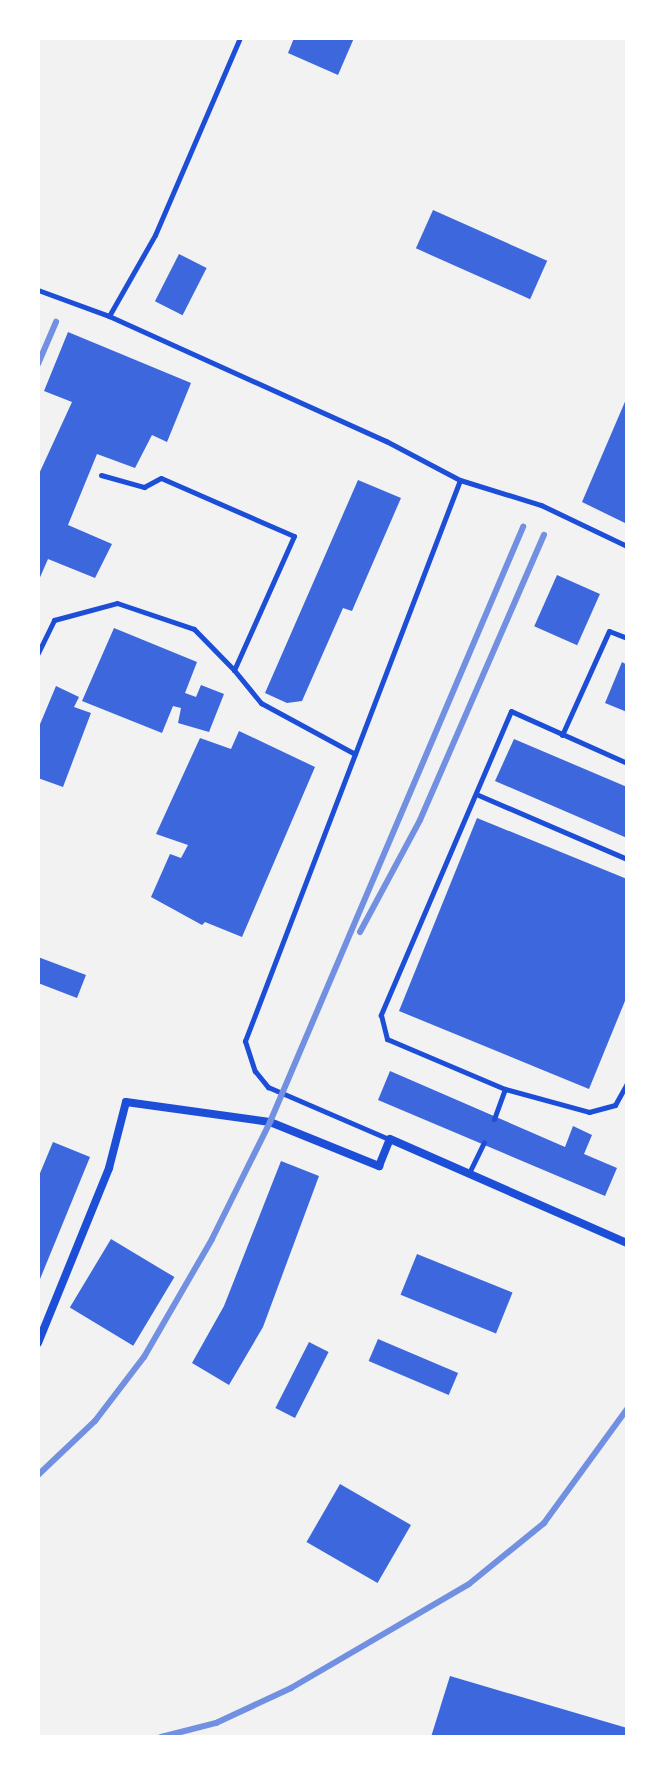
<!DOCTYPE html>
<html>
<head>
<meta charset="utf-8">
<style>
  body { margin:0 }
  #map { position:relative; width:665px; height:1775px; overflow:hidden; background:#f2f2f2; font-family:Rubik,sans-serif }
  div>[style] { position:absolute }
  .building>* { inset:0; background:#3d67dc; transform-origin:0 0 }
  .service>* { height:5px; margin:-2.5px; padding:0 2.5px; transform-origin:2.5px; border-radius:2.5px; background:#1d4ed8 }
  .minor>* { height:8px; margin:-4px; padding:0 4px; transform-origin:4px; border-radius:4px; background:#1d4ed8 }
  .rail>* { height:6px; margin:-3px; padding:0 3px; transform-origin:3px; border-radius:3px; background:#7290e2 }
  span { translate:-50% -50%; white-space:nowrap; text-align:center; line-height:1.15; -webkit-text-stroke:6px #fff; paint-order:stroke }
  .frame { position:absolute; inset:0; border:40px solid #fff; pointer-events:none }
</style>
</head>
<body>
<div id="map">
  <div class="building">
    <div style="clip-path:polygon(294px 38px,354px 38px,338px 75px,288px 53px)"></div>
    <div style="left:433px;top:210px;width:125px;height:42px;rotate:24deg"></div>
    <div style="left:179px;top:254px;width:31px;height:53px;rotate:27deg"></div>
    <div style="clip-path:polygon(68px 332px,191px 383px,167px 442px,152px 435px,135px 468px,97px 454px,68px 525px,112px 544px,95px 578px,48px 559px,38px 582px,38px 476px,72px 402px,44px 391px)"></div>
    <div style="clip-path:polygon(627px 397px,627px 524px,582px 502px)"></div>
    <div style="clip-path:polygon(358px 480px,401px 498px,352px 611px,343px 608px,302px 701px,287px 703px,265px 693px)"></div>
    <div style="left:557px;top:575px;width:47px;height:56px;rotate:24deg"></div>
    <div style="clip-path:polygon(114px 628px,197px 662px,185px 693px,196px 697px,201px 685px,224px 694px,209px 732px,178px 723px,181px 708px,173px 706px,162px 733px,82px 701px)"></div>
    <div style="clip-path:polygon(622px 662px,627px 665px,627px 712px,605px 703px)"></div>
    <div style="clip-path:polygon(56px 686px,79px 697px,74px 707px,91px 713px,63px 787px,38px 778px,38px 729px)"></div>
    <div style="clip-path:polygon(239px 731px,315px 767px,242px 937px,205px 922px,202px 925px,151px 897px,170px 854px,181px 858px,188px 845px,156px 834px,200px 738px,231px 749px)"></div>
    <div style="clip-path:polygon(514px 739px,627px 787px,627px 838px,495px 781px)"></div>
    <div style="clip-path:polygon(477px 818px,627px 879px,627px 996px,589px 1089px,399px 1011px)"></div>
    <div style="clip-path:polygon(38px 957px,86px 975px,77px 998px,38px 983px)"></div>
    <div style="clip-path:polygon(390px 1071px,565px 1147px,573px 1126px,592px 1135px,584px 1154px,617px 1168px,605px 1196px,378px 1100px)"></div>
    <div style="clip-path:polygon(53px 1142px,90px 1157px,38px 1284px,38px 1178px)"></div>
    <div style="clip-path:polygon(281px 1161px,319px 1176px,263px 1327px,229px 1385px,192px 1363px,224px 1306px)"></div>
    <div style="left:111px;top:1239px;width:74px;height:80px;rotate:31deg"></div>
    <div style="left:417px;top:1254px;width:103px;height:44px;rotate:22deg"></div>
    <div style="left:378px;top:1339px;width:87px;height:24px;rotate:23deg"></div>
    <div style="left:309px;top:1342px;width:22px;height:74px;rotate:27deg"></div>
    <div style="left:340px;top:1484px;width:82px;height:67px;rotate:30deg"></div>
    <div style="clip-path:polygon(450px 1676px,627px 1728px,627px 1737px,431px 1737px)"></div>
  </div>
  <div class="service">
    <div style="left:38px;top:290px;width:76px;rotate:20.1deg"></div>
    <div style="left:109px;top:316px;width:304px;rotate:24.3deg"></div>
    <div style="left:386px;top:441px;width:84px;rotate:27.8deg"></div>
    <div style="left:460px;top:480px;width:601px;rotate:110.97deg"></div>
    <div style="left:245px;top:1041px;width:32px;rotate:72deg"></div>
    <div style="left:255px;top:1071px;width:21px;rotate:51deg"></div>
    <div style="left:268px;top:1087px;width:132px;rotate:23.3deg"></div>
    <div style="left:109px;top:316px;width:93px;rotate:-60.4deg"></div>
    <div style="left:155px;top:235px;width:215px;rotate:-66.7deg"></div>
    <div style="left:101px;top:475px;width:45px;rotate:15.6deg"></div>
    <div style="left:144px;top:487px;width:19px;rotate:-28deg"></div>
    <div style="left:161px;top:478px;width:145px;rotate:23.6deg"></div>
    <div style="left:294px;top:536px;width:147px;rotate:114.1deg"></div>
    <div style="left:234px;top:670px;width:43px;rotate:50.7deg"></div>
    <div style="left:261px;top:703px;width:107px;rotate:28.5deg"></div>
    <div style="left:460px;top:480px;width:85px;rotate:17.2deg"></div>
    <div style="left:541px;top:505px;width:95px;rotate:25.5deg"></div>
    <div style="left:38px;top:653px;width:37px;rotate:-64deg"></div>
    <div style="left:54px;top:620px;width:65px;rotate:-15.1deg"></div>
    <div style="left:117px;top:603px;width:81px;rotate:18.7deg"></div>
    <div style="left:194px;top:629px;width:57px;rotate:45.7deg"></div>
    <div style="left:562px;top:735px;width:114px;rotate:-65.7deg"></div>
    <div style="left:609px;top:631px;width:19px;rotate:21deg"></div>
    <div style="left:627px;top:763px;width:127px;rotate:-155.9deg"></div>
    <div style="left:511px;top:711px;width:331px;rotate:113.2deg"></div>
    <div style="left:381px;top:1015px;width:25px;rotate:76deg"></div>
    <div style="left:387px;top:1039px;width:128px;rotate:23deg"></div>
    <div style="left:505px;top:1089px;width:87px;rotate:15.3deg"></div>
    <div style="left:589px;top:1112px;width:27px;rotate:-15deg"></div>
    <div style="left:615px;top:1105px;width:25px;rotate:-61deg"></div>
    <div style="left:476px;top:794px;width:164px;rotate:23.3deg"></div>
    <div style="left:494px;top:1119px;width:32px;rotate:-70deg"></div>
    <div style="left:469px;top:1173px;width:34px;rotate:-64deg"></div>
  </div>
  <div class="minor">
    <div style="left:38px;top:1343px;width:189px;rotate:-67.9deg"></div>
    <div style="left:109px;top:1168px;width:68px;rotate:-75.6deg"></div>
    <div style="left:126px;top:1102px;width:145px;rotate:7.9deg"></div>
    <div style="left:270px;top:1122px;width:118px;rotate:22deg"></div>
    <div style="left:379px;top:1166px;width:29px;rotate:-68deg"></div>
    <div style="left:390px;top:1139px;width:259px;rotate:23.7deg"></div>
  </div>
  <div class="rail">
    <div style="left:38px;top:364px;width:46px;rotate:-66.8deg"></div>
    <div style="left:360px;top:932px;width:127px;rotate:-61.8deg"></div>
    <div style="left:420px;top:820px;width:311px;rotate:-66.5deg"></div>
    <div style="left:38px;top:1475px;width:79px;rotate:-43.5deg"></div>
    <div style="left:95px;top:1421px;width:81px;rotate:-52.6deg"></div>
    <div style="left:144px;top:1357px;width:136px;rotate:-60deg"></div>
    <div style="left:212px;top:1239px;width:131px;rotate:-63.6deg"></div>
    <div style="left:270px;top:1122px;width:647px;rotate:-66.96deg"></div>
    <div style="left:161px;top:1737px;width:57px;rotate:-14.3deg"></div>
    <div style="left:216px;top:1723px;width:83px;rotate:-25deg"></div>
    <div style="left:291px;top:1688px;width:206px;rotate:-30.3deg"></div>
    <div style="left:469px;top:1584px;width:97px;rotate:-39.1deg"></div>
    <div style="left:544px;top:1523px;width:141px;rotate:-53.9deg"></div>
  </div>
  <div class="frame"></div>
</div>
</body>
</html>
